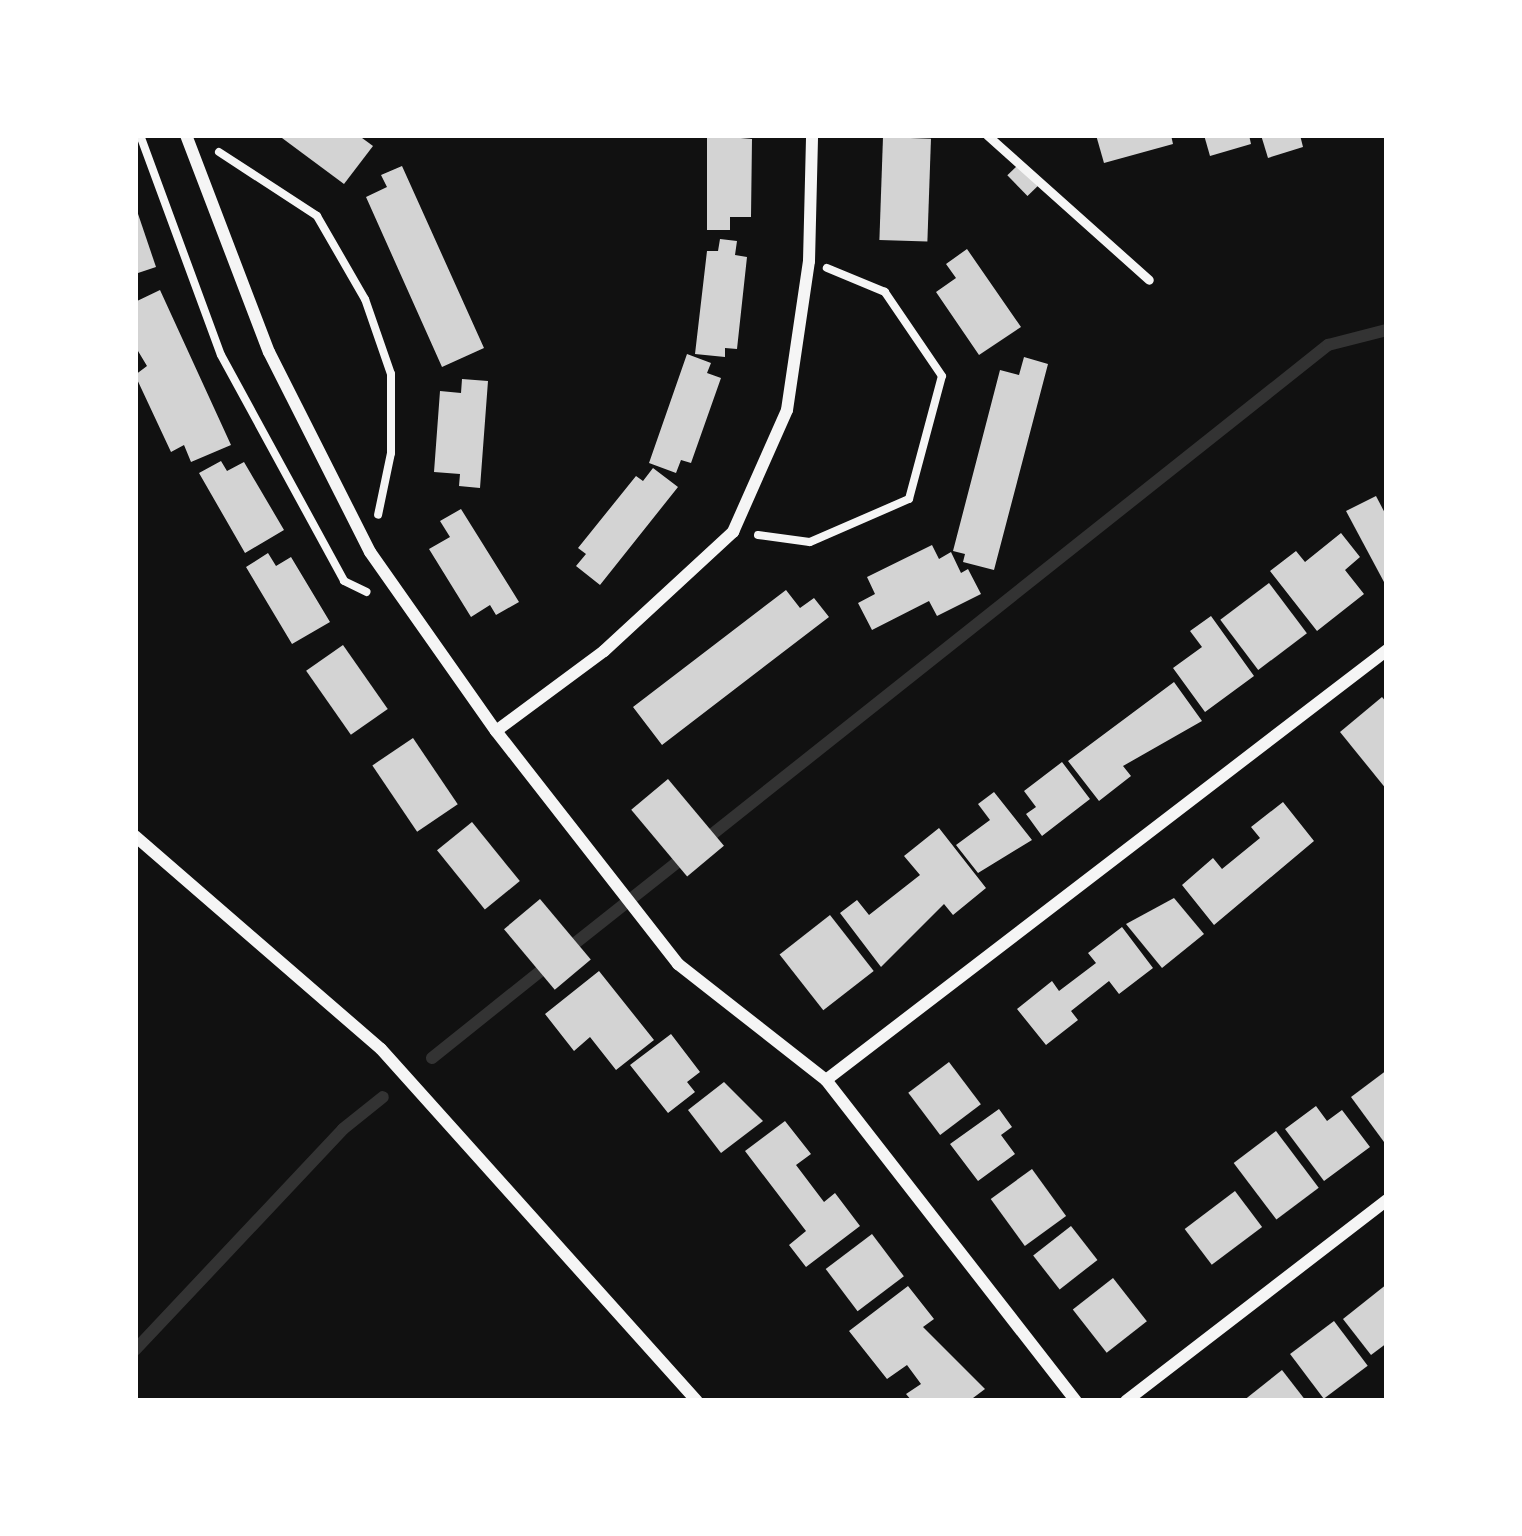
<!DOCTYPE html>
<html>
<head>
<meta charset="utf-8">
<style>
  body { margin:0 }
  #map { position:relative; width:1522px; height:1536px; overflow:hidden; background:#111; font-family:"PT Sans Narrow",sans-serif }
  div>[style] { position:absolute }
  .stream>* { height:12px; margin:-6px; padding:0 6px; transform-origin:6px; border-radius:6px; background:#333 }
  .building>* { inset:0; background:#d3d3d3; transform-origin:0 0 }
  .path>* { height:8px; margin:-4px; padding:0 4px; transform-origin:4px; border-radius:4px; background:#f5f5f5 }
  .service>* { height:9px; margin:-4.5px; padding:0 4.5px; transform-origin:4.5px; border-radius:4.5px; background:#f5f5f5 }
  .minor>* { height:12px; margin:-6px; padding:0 6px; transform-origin:6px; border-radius:6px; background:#f5f5f5 }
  span { translate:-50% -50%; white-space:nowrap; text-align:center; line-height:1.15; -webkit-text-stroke:12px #fff; paint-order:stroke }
  .frame { position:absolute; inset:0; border:138px solid #fff; pointer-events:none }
</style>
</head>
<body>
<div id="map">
  <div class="stream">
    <div style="left:705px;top:840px;width:796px;rotate:-38.47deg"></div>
    <div style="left:1328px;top:345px;width:61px;rotate:-14.3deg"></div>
    <div style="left:564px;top:952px;width:159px;rotate:-38.4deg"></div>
    <div style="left:432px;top:1058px;width:149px;rotate:-38.7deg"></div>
    <div style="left:135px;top:1350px;width:303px;rotate:-46.7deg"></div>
    <div style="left:343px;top:1129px;width:51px;rotate:-38.7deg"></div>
  </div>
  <div class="building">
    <div style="clip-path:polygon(358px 135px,373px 146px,344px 184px,282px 138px)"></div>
    <div style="clip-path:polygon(707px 135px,752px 139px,751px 217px,730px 217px,730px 230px,707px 230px)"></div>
    <div style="clip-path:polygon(1096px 135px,1171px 135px,1173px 144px,1104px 163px)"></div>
    <div style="clip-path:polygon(1204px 135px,1249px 135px,1251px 144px,1210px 156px)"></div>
    <div style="clip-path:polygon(1261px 135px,1300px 135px,1303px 147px,1268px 158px)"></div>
    <div style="left:883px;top:137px;width:48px;height:103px;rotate:2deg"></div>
    <div style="left:1021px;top:162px;width:29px;height:19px;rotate:46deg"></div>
    <div style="clip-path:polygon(402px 166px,484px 348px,442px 367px,366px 197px,387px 187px,381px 175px)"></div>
    <div style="clip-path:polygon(135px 205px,156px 267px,135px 274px)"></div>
    <div style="clip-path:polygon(720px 239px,737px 241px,735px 255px,747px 257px,737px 349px,725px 348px,725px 357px,695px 354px,707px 251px,718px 251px)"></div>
    <div style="clip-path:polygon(967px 249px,1021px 327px,979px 355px,936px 292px,956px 278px,946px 264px)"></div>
    <div style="clip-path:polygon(160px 290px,231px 445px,191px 462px,184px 445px,171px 452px,135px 375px,147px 366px,135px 346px,135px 302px)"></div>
    <div style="clip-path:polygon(687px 354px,711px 363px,707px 373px,721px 378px,691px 463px,681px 460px,676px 473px,649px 463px)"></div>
    <div style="clip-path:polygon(1024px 357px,1048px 364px,994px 570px,963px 562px,965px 554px,953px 551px,1000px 370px,1019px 375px)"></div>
    <div style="clip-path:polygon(462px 379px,488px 381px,480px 488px,459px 486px,460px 474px,434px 472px,440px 391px,461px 393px)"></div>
    <div style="clip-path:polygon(221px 461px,227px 471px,244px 462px,284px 530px,245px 553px,199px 473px)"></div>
    <div style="clip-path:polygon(653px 468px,678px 487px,600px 585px,576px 566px,586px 554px,578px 548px,636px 476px,643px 481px)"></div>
    <div style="clip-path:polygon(1376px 496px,1387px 517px,1384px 582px,1346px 511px)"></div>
    <div style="clip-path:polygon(461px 509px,519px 602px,496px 615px,490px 605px,471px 617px,429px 549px,450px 537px,440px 521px)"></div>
    <div style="clip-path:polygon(1341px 533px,1360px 557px,1345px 570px,1364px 594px,1317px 631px,1270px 571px,1296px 551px,1305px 562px)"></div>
    <div style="clip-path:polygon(932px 545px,939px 559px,951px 552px,961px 573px,968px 569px,981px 594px,937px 616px,929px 601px,872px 630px,858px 603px,875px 594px,867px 577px)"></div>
    <div style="clip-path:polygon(268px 553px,276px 566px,291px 557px,330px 622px,292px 644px,246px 567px)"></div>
    <div style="left:1269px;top:583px;width:63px;height:61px;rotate:53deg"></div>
    <div style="clip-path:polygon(786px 590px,800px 608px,814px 598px,829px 617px,662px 745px,633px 707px)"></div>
    <div style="clip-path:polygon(1211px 616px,1254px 676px,1205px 712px,1173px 668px,1202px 647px,1190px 631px)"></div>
    <div style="left:343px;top:645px;width:78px;height:45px;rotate:55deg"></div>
    <div style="clip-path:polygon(1174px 682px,1202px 721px,1123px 766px,1131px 776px,1099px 801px,1068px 761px)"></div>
    <div style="clip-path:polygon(1382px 697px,1387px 703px,1387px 790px,1340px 732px)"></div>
    <div style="left:413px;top:738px;width:80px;height:49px;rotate:56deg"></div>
    <div style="clip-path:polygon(1062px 762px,1090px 799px,1042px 836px,1026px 814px,1036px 807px,1024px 791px)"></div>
    <div style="left:668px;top:779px;width:87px;height:48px;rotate:50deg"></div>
    <div style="clip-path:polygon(994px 792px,1032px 840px,978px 873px,956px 845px,990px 820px,978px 804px)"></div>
    <div style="clip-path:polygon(1283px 802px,1314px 841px,1214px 925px,1182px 885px,1213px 858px,1222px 869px,1260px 838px,1251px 827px)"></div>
    <div style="left:472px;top:822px;width:76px;height:45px;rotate:51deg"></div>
    <div style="clip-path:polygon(939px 828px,986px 888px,953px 915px,944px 904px,881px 967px,840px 913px,857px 900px,869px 915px,920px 875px,904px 856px)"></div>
    <div style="clip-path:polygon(1174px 898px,1204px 934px,1162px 968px,1126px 924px)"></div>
    <div style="left:540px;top:899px;width:79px;height:47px;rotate:50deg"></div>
    <div style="left:830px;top:915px;width:71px;height:64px;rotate:52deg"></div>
    <div style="clip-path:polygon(1122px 927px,1153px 968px,1119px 994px,1109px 981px,1071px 1011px,1078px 1020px,1046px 1045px,1017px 1009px,1052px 981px,1059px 991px,1096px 963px,1088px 953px)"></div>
    <div style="clip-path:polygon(599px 971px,654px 1040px,616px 1070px,590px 1037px,574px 1051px,545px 1014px)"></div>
    <div style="clip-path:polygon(671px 1034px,700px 1072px,687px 1082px,695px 1092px,668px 1113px,630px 1065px)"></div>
    <div style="left:949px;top:1062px;width:53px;height:51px;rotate:53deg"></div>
    <div style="clip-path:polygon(1387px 1070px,1387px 1140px,1384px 1142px,1351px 1097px)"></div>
    <div style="clip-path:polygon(724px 1082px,763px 1121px,721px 1153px,688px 1110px)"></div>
    <div style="clip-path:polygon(1316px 1106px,1327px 1121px,1342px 1110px,1370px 1147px,1324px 1181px,1285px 1129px)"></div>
    <div style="clip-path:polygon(999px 1109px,1012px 1127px,1001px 1135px,1015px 1154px,978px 1181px,950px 1144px)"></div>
    <div style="clip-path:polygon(785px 1121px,811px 1154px,796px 1165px,824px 1202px,835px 1193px,860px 1226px,806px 1267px,789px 1245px,806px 1231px,745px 1151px)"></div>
    <div style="left:1276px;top:1131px;width:71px;height:53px;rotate:53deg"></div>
    <div style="left:1032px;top:1169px;width:58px;height:51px;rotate:54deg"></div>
    <div style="left:1235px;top:1191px;width:45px;height:63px;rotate:53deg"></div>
    <div style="left:1071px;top:1226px;width:43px;height:48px;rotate:52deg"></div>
    <div style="left:872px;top:1234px;width:53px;height:58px;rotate:53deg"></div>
    <div style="left:1113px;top:1278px;width:55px;height:51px;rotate:52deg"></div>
    <div style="clip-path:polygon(1387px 1284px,1387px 1343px,1371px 1355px,1343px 1319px)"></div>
    <div style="clip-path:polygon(908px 1286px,934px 1319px,923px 1327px,985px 1389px,969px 1401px,912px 1401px,906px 1394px,921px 1384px,907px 1365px,887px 1379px,849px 1331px)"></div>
    <div style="left:1334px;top:1321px;width:56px;height:55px;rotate:53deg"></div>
    <div style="clip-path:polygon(1282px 1370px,1306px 1401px,1243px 1401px)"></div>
  </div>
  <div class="path">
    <div style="left:140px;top:135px;width:234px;rotate:69.8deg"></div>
    <div style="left:221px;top:355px;width:257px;rotate:61.4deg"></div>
    <div style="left:344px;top:581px;width:25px;rotate:26deg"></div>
    <div style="left:219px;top:152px;width:117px;rotate:33.1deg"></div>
    <div style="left:317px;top:216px;width:96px;rotate:60deg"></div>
    <div style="left:365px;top:299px;width:79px;rotate:70.9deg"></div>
    <div style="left:391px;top:374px;width:79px;rotate:90deg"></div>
    <div style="left:391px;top:453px;width:63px;rotate:101.8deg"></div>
    <div style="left:758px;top:535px;width:52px;rotate:7.7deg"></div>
    <div style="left:810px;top:542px;width:108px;rotate:-23.5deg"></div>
    <div style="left:909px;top:499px;width:127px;rotate:-75deg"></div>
    <div style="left:942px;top:376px;width:102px;rotate:-124.2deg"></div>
    <div style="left:885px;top:292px;width:63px;rotate:-157.5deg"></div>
  </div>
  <div class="service">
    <div style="left:987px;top:135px;width:217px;rotate:41.8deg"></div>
  </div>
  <div class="minor">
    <div style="left:186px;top:135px;width:232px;rotate:69.1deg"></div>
    <div style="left:269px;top:352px;width:224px;rotate:63.2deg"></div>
    <div style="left:370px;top:552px;width:219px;rotate:54.9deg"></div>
    <div style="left:496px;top:731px;width:296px;rotate:52deg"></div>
    <div style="left:678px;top:964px;width:188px;rotate:38.1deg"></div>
    <div style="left:826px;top:1080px;width:407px;rotate:52.1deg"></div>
    <div style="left:496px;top:731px;width:134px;rotate:-36.5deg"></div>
    <div style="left:604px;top:651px;width:176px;rotate:-42.7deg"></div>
    <div style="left:733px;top:532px;width:133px;rotate:-66.1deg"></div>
    <div style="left:787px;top:410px;width:151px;rotate:-81.6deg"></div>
    <div style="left:809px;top:261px;width:126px;rotate:-88.6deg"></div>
    <div style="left:135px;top:836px;width:325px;rotate:40.9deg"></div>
    <div style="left:381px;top:1049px;width:473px;rotate:48.1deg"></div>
    <div style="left:826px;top:1080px;width:707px;rotate:-37.47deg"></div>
    <div style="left:1126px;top:1401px;width:329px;rotate:-37.6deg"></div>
  </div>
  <div class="frame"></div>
</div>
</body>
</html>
